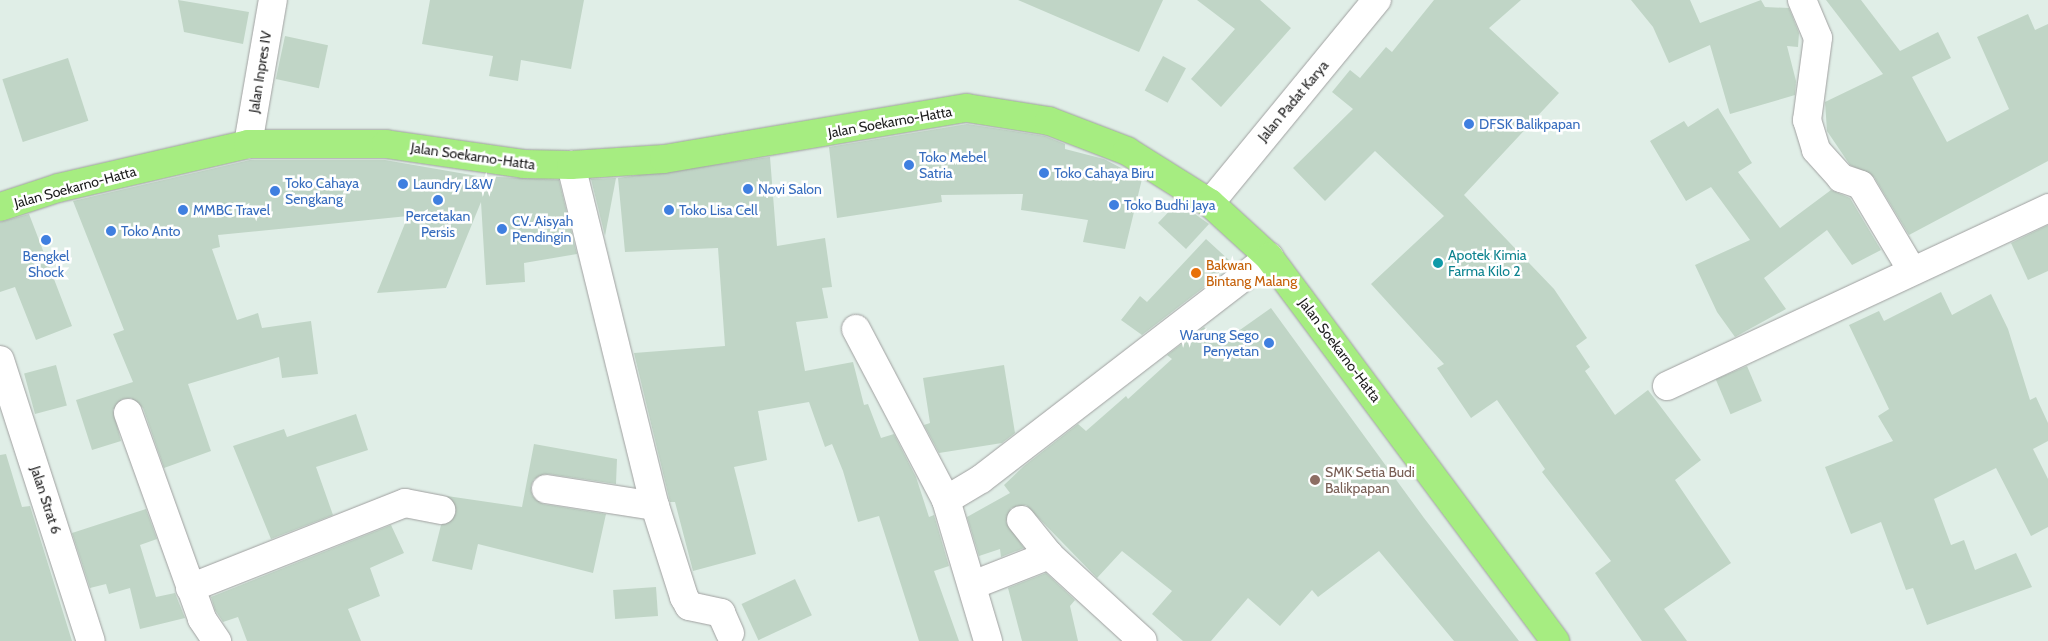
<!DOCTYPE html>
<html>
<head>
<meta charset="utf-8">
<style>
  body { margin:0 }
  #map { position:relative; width:2048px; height:641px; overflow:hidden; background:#e0eee7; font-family:Cabin,sans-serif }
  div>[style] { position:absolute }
  .building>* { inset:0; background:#c0d5c6; transform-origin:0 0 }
  .roads { filter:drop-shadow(0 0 1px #a0a0a0) drop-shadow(0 0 1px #a0a0a0) }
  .minor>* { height:28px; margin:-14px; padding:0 14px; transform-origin:14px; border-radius:14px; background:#fff }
  .highway>* { height:28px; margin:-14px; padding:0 14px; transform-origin:14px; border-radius:14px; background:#a6ed81 }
  .dots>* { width:14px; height:14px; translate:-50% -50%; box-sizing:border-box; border:2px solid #fff; border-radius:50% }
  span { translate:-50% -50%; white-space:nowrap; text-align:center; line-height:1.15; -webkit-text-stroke:5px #fff; paint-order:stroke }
  .street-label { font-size:14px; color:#1c1c1c }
  .shop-label { font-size:14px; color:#366cbe }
  .left { translate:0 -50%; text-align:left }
  .right { translate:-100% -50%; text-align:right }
  .culture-label { font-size:14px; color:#0d838f }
  .food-label { font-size:14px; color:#c56008 }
  .education-label { font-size:14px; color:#785e54 }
</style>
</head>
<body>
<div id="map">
  <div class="building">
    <div style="clip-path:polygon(178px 0,249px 12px,243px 44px,184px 32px)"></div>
    <div style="clip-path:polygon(430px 0,584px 0,571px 69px,521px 60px,518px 81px,489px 76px,493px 56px,422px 44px)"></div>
    <div style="clip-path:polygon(1018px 0,1163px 0,1139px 52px)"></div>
    <div style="clip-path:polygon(1197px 0,1260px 0,1291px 28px,1221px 107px,1191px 79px,1235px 29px)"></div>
    <div style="clip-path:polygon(1434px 0,1521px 0,1489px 28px,1559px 93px,1464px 195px,1554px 289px,1587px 338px,1576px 346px,1590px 367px,1585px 371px,1615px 415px,1648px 390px,1701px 460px,1675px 480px,1731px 563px,1664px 609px,1687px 641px,1642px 641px,1595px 573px,1611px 561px,1542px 472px,1545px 469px,1497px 400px,1471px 418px,1437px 368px,1444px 364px,1371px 284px,1444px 216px,1375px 151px,1325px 201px,1293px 168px,1353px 109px,1332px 92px,1350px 70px,1360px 78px,1386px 47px,1392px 52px)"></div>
    <div style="clip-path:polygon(1631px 0,1690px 0,1700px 23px,1761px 0,1765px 7px,1789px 8px,1799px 33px,1798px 47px,1787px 46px,1796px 81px,1795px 95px,1730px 114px,1710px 45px,1669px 63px,1653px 27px)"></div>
    <div style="clip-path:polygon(1826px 0,1861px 0,1900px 51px,1938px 32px,1951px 58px,1912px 77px,1947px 142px,2009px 109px,1977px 37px,2028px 14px,2035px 30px,2048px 24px,2048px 161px,1909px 235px,1874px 177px,1850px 165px,1827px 131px,1825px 102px,1883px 74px)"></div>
    <div style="left:285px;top:36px;width:44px;height:44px;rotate:12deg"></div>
    <div style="left:1163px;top:56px;width:26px;height:39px;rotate:28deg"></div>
    <div style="left:68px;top:58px;width:66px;height:69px;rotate:72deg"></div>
    <div style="clip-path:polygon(1718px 108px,1752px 163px,1738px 172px,1780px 228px,1831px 190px,1850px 198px,1881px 250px,1852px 265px,1827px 230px,1764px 278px,1786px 309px,1735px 337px,1717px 312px,1695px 265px,1750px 240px,1711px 187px,1686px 201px,1650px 141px,1684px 121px,1688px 127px)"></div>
    <div style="clip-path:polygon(967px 124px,1045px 136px,1065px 144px,1065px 149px,1104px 159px,1142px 179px,1125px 249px,1083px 242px,1088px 220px,1021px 210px,1023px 194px,941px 195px,942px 202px,837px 218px,829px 147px)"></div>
    <div style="clip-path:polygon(770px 157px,777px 246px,825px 238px,832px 287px,822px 288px,828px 318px,796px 322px,805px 371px,853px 362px,864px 405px,868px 404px,881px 438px,894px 434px,916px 477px,929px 517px,934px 515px,949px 566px,934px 571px,959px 641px,919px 641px,879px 516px,858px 522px,843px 471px,832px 444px,825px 447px,809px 402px,758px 411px,767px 460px,734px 467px,756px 554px,693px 571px,675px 502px,670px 502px,634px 353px,725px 346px,718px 248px,625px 252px,618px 178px)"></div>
    <div style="clip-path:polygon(250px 160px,385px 160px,477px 176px,559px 180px,577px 254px,524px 263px,525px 282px,486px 285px,481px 202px,446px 288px,377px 293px,408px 216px,218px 235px,220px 247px,212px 249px,237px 320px,258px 313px,262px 328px,311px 321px,318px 374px,282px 378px,279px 357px,188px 384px,211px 451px,164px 468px,143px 408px,131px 398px,122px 399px,113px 410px,121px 441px,92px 450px,76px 400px,133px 382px,113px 334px,124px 330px,73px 201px)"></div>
    <div style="clip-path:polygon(616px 178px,605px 236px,591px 179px)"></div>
    <div style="clip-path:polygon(1178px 202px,1209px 224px,1186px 249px,1158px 223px)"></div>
    <div style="clip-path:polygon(29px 214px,72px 326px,36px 340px,15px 287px,0 292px,0 222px)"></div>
    <div style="clip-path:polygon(2048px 225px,2048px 271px,2028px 280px,2011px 243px)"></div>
    <div style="clip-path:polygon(1206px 239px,1230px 261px,1207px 285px,1142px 335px,1121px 320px,1140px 296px,1147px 302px)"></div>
    <div style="clip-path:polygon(1941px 292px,1952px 315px,1991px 294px,2008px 329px,2030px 400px,2036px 397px,2048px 423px,2048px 441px,2033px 449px,2048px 479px,2048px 527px,2031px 536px,1996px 468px,1934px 499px,1951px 545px,1964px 540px,1975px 570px,2016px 553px,2032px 587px,1927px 625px,1913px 588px,1906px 590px,1881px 522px,1851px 534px,1825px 467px,1893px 441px,1878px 416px,1889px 409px,1849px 325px,1879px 311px,1884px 321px)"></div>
    <div style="clip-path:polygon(1271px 308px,1424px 518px,1519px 641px,1454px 641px,1379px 551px,1318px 597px,1312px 590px,1280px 626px,1248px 598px,1211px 641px,1183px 641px,1152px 614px,1172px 591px,1122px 551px,1097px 578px,1026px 505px,1011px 508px,1006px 522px,1024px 548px,1001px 557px,1000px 549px,979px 556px,967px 517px,1010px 493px,1004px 485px,1024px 466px,1078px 424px,1086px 431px,1126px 396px,1128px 399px,1172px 359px,1167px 355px,1204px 327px,1220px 344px)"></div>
    <div style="left:56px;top:365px;width:42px;height:33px;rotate:75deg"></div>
    <div style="clip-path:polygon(1004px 365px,1015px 433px,1002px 443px,939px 453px,924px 425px,930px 423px,923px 378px)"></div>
    <div style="left:1747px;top:366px;width:38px;height:34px;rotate:67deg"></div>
    <div style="clip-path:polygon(356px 414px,368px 450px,316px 467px,333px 515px,271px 539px,233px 446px,284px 429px,287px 437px)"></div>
    <div style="clip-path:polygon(534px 444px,617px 459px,616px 484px,548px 474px,534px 479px,531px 486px,532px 495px,543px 504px,606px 514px,593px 573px,478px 544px,472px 570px,432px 561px,441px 525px,456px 513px,447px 496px,522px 507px)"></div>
    <div style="clip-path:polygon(6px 454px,22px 507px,30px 506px,72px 641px,0 641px,0 455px)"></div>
    <div style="clip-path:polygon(146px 509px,157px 539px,140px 545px,156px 597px,175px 593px,185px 618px,140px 629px,130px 588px,109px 594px,106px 584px,90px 588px,72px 533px)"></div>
    <div style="clip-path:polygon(391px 525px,404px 553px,370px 568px,380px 596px,348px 609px,361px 641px,247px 641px,238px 617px,223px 622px,215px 610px,211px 597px)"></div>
    <div style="clip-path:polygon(1046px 573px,1075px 600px,1070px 606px,1078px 641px,1022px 641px,1008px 588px)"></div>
    <div style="left:795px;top:579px;width:40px;height:59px;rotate:65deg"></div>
    <div style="left:656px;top:587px;width:29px;height:43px;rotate:86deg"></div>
  </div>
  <div class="roads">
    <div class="minor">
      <div style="left:1802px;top:0;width:41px;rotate:67.2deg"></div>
      <div style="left:1818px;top:38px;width:83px;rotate:97.6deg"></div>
      <div style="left:1807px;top:120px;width:31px;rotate:73deg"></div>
      <div style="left:1816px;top:150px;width:38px;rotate:48deg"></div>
      <div style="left:1841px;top:178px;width:21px;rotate:19deg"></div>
      <div style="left:1861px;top:185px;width:98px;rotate:59.2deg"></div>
      <div style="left:248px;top:144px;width:146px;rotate:-80.2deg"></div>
      <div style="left:571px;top:165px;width:351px;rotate:76.2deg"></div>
      <div style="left:655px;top:506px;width:96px;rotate:72.3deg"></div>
      <div style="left:684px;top:597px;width:10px;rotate:61deg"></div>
      <div style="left:689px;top:606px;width:33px;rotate:12deg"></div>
      <div style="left:721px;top:613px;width:22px;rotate:66deg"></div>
      <div style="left:1210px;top:203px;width:263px;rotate:-50.6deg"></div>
      <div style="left:856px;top:329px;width:193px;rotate:62.2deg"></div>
      <div style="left:946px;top:500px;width:147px;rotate:73.4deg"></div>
      <div style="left:0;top:360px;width:295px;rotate:72.1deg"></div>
      <div style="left:1667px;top:386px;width:421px;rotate:-25deg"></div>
      <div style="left:128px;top:413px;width:219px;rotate:70.2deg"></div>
      <div style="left:202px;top:619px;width:27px;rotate:56deg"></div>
      <div style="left:546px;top:489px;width:110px;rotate:8.9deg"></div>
      <div style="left:946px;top:500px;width:41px;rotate:-31deg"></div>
      <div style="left:981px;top:479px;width:364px;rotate:-37.6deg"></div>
      <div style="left:1021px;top:520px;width:45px;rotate:51.3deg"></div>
      <div style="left:973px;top:585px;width:82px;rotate:-21.5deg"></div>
      <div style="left:1049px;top:555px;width:127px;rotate:42.5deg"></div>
      <div style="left:190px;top:588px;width:231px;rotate:-21.6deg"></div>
      <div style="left:405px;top:503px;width:37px;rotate:11deg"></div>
    </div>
    <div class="highway">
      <div style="left:0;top:207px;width:61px;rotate:-18.1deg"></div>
      <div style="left:58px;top:188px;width:195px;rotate:-13deg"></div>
      <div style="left:248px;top:144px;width:138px"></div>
      <div style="left:386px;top:144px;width:139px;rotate:8.2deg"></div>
      <div style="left:524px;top:164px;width:47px;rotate:1.2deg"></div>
      <div style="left:571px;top:165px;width:93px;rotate:-3.7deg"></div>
      <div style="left:664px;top:159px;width:307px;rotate:-9.6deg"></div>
      <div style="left:967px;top:108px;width:83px;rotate:9deg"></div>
      <div style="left:1049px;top:121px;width:84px;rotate:21deg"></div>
      <div style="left:1127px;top:151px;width:98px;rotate:32.1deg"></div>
      <div style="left:1210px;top:203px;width:80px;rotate:42.5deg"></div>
      <div style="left:1269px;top:257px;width:479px;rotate:53.3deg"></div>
    </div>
  </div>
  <div class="dots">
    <div style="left:1469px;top:124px;background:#3f7fe0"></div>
    <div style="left:909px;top:165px;background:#3f7fe0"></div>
    <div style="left:1044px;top:173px;background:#3f7fe0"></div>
    <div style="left:403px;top:184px;background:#3f7fe0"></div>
    <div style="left:748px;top:189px;background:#3f7fe0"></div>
    <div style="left:275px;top:191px;background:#3f7fe0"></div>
    <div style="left:438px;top:200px;background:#3f7fe0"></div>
    <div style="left:1114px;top:205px;background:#3f7fe0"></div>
    <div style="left:183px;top:210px;background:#3f7fe0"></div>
    <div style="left:669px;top:210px;background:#3f7fe0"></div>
    <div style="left:502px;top:229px;background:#3f7fe0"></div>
    <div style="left:111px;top:231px;background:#3f7fe0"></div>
    <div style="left:46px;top:240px;background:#3f7fe0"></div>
    <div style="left:1438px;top:263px;background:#0f9aa8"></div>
    <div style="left:1196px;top:273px;background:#e8710a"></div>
    <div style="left:1269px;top:343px;background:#3f7fe0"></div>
    <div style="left:1315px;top:480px;background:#8d6e63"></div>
  </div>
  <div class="street-label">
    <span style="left:260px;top:72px;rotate:-81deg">Jalan Inpres IV</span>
    <span style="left:1293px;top:101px;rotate:-50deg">Jalan Padat Karya</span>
    <span style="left:890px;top:122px;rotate:-10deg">Jalan Soekarno-Hatta</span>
    <span style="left:473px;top:156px;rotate:8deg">Jalan Soekarno-Hatta</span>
    <span style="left:75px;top:187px;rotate:-15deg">Jalan Soekarno-Hatta</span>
    <span style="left:1340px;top:350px;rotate:53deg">Jalan Soekarno-Hatta</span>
    <span style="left:46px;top:500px;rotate:72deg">Jalan Strat 6</span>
  </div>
  <div class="shop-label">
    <span class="left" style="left:1479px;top:124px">DFSK Balikpapan</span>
    <span class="left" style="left:919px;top:165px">Toko Mebel<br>Satria</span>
    <span class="left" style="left:1054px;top:173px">Toko Cahaya Biru</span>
    <span class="left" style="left:285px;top:191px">Toko Cahaya<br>Sengkang</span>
    <span class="left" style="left:413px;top:184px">Laundry L&amp;W</span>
    <span class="left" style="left:758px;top:189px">Novi Salon</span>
    <span class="left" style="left:1124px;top:205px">Toko Budhi Jaya</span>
    <span class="left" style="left:193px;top:210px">MMBC Travel</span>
    <span class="left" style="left:679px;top:210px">Toko Lisa Cell</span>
    <span style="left:438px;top:224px">Percetakan<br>Persis</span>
    <span class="left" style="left:512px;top:229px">CV. Aisyah<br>Pendingin</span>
    <span class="left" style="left:121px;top:231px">Toko Anto</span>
    <span style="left:46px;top:264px">Bengkel<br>Shock</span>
    <span class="right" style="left:1259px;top:343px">Warung Sego<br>Penyetan</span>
  </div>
  <div class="culture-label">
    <span class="left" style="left:1448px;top:263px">Apotek Kimia<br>Farma Kilo 2</span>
  </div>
  <div class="food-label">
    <span class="left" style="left:1206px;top:273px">Bakwan<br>Bintang Malang</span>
  </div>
  <div class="education-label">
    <span class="left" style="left:1325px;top:480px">SMK Setia Budi<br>Balikpapan</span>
  </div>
</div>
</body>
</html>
